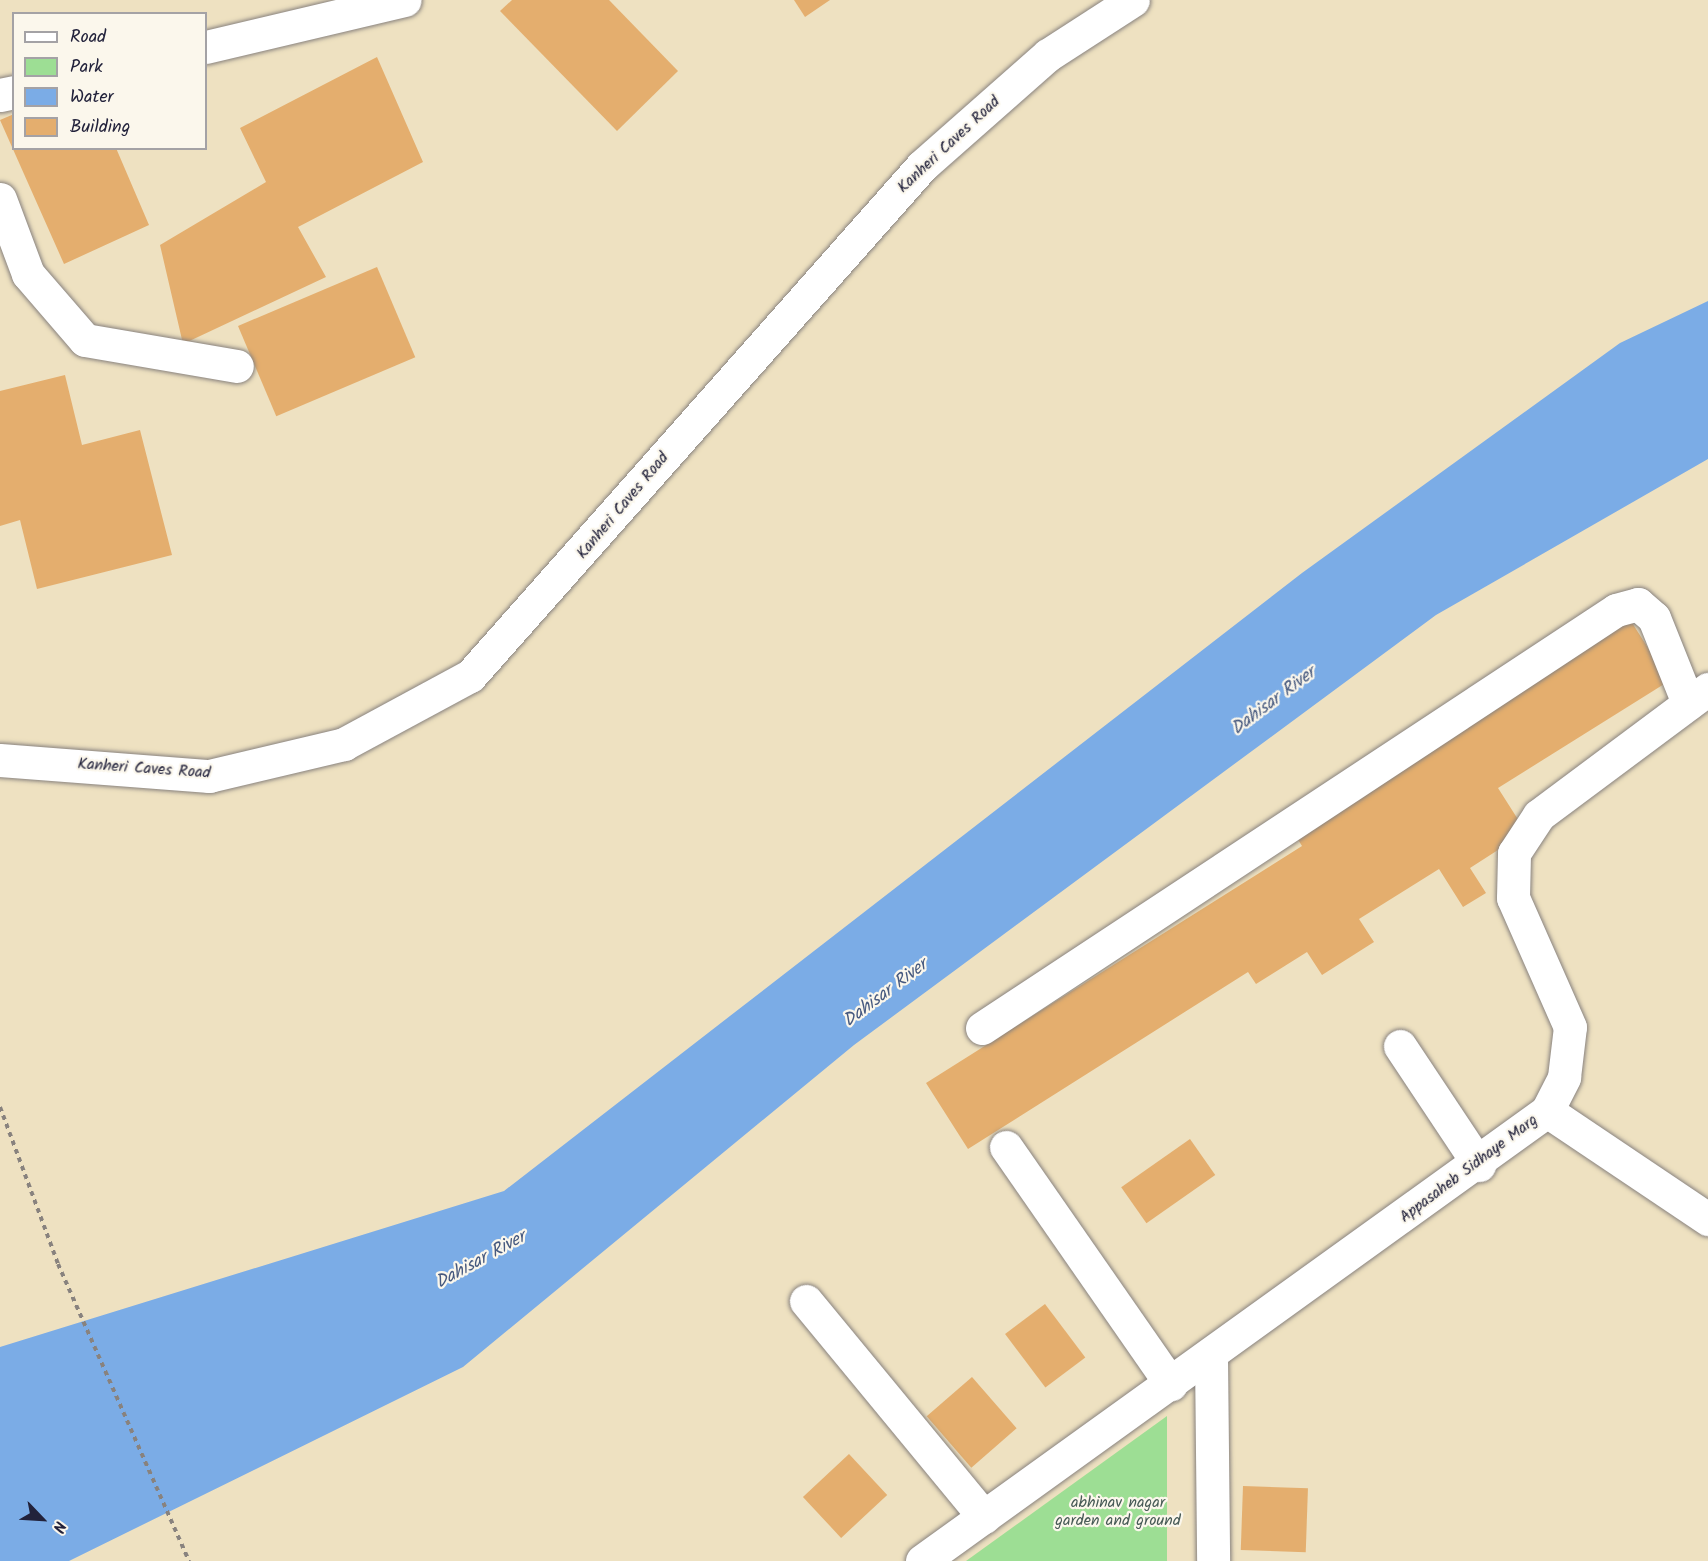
<!DOCTYPE html>
<html>
<head>
<meta charset="utf-8">
<style>
  body { margin:0 }
  #map { position:relative; width:1708px; height:1561px; overflow:hidden; background:#eee1c1; font-family:Kalam,sans-serif }
  div>[style] { position:absolute }
  .green>* { inset:0; background:#9dde94 }
  .water>* { inset:0; background:#7bace6 }
  .building>* { inset:0; background:#e4ae6e; transform-origin:0 0 }
  .path>* { height:4px; margin-top:-2px; transform-origin:0; background:repeating-linear-gradient(90deg,#88827e 0 4.5px,transparent 0 9px) }
  .roads { filter:drop-shadow(0 0 2px #88827e) drop-shadow(0 0 2px #88827e) }
  .minor>* { height:33px; margin:-16.5px; padding:0 16.5px; transform-origin:16.5px; border-radius:16.5px; background:#fff }
  span { translate:-50% -50%; white-space:nowrap; text-align:center; line-height:1.15; -webkit-text-stroke:4.5px #fbf7ec; paint-order:stroke }
  .street-label { font-size:16px; color:#22223b }
  .park-label { font-size:16px; color:#475a56 }
  .water-label { font-size:18px; color:#46597f; font-style:italic }
  .legend { position:absolute; left:12px; top:12px; width:195px; height:138px; box-sizing:border-box; background:#fbf7ec; border:2px solid #a4a2a5; margin:0; padding:8px 10px; list-style:none; font-size:18px; color:#22223b }
  .legend li { display:flex; align-items:center; gap:12px; height:30px }
  .legend b { width:30px; border:2px solid #a4a2a5 }
  .north { position:absolute; left:12px; top:1489px; width:60px; height:60px; -webkit-text-stroke:4px #fbf7ec; paint-order:stroke; rotate:115deg; font-size:16px; font-weight:700; line-height:24px; text-align:center; color:#22223b }
  .north::after { content:''; display:block; margin:auto; width:21px; height:27px; background:#22223b; clip-path:polygon(50% 0,100% 100%,50% 72%,0 100%) }
</style>
</head>
<body>
<div id="map">
  <div class="green">
    <div style="clip-path:polygon(1167px 1416px,1167px 1561px,966px 1561px)"></div>
  </div>
  <div class="water">
    <div style="clip-path:polygon(1708px 301px,1708px 459px,1436px 615px,854px 1045px,463px 1367px,69px 1561px,0 1561px,0 1347px,504px 1191px,1302px 573px,1620px 343px)"></div>
  </div>
  <div class="building">
    <div style="clip-path:polygon(512px 0,609px 0,678px 71px,617px 131px,500px 11px)"></div>
    <div style="clip-path:polygon(794px 0,830px 0,805px 17px)"></div>
    <div style="clip-path:polygon(377px 57px,423px 162px,298px 227px,326px 277px,183px 344px,160px 245px,266px 182px,240px 128px)"></div>
    <div style="clip-path:polygon(14px 114px,14px 148px,116px 148px,149px 225px,64px 264px,0 120px)"></div>
    <div style="left:377px;top:267px;width:98px;height:151px;rotate:67deg"></div>
    <div style="clip-path:polygon(65px 375px,82px 445px,140px 430px,172px 555px,37px 589px,20px 520px,0 526px,0 391px)"></div>
    <div style="clip-path:polygon(1629px 618px,1669px 681px,1498px 788px,1526px 832px,1470px 868px,1486px 893px,1463px 907px,1439px 869px,1359px 919px,1374px 942px,1322px 975px,1307px 952px,1256px 984px,1248px 972px,968px 1149px,926px 1083px,1302px 846px,1294px 833px)"></div>
    <div style="left:1190px;top:1139px;width:44px;height:84px;rotate:55deg"></div>
    <div style="left:1045px;top:1304px;width:67px;height:50px;rotate:53deg"></div>
    <div style="left:972px;top:1377px;width:68px;height:60px;rotate:49deg"></div>
    <div style="left:849px;top:1454px;width:56px;height:63px;rotate:47deg"></div>
    <div style="left:1243px;top:1486px;width:65px;height:64px;rotate:2deg"></div>
  </div>
  <div class="path">
    <div style="left:0;top:1107px;width:167px;rotate:69.7deg"></div>
    <div style="left:58px;top:1264px;width:325px;rotate:66.2deg"></div>
  </div>
  <div class="roads">
    <div class="minor">
      <div style="left:206px;top:47px;width:204px;rotate:-13.3deg"></div>
      <div style="left:0;top:95px;width:14px;rotate:-12deg"></div>
      <div style="left:0;top:199px;width:80px;rotate:69.5deg"></div>
      <div style="left:28px;top:274px;width:87px;rotate:49.2deg"></div>
      <div style="left:85px;top:340px;width:154px;rotate:9.7deg"></div>
      <div style="left:0;top:760px;width:210px;rotate:4.4deg"></div>
      <div style="left:209px;top:776px;width:139px;rotate:-13.3deg"></div>
      <div style="left:344px;top:744px;width:143px;rotate:-28.4deg"></div>
      <div style="left:470px;top:676px;width:681px;rotate:-48.45deg"></div>
      <div style="left:922px;top:166px;width:168px;rotate:-41.4deg"></div>
      <div style="left:1048px;top:55px;width:101px;rotate:-32.9deg"></div>
      <div style="left:982px;top:1028px;width:759px;rotate:-33.4deg"></div>
      <div style="left:1616px;top:610px;width:23px;rotate:-15deg"></div>
      <div style="left:1638px;top:604px;width:21px;rotate:41deg"></div>
      <div style="left:1654px;top:618px;width:92px;rotate:68.2deg"></div>
      <div style="left:1400px;top:1046px;width:143px;rotate:56.4deg"></div>
      <div style="left:1547px;top:1111px;width:194px;rotate:33.9deg"></div>
      <div style="left:1006px;top:1147px;width:289px;rotate:55.2deg"></div>
      <div style="left:806px;top:1301px;width:280px;rotate:50.5deg"></div>
      <div style="left:1211px;top:1356px;width:205px;rotate:89.4deg"></div>
      <div style="left:922px;top:1561px;width:770px;rotate:-35.75deg"></div>
      <div style="left:1547px;top:1111px;width:38px;rotate:-63deg"></div>
      <div style="left:1564px;top:1077px;width:50px;rotate:-83.2deg"></div>
      <div style="left:1570px;top:1027px;width:141px;rotate:-113.8deg"></div>
      <div style="left:1513px;top:898px;width:45px;rotate:-88.7deg"></div>
      <div style="left:1514px;top:853px;width:45px;rotate:-56.7deg"></div>
      <div style="left:1539px;top:815px;width:211px;rotate:-36.7deg"></div>
    </div>
  </div>
  <div class="street-label">
    <span style="left:949px;top:145px;rotate:-43deg">Kanheri Caves Road</span>
    <span style="left:623px;top:506px;rotate:-50deg">Kanheri Caves Road</span>
    <span style="left:144px;top:769px;rotate:4deg">Kanheri Caves Road</span>
    <span style="left:1469px;top:1169px;rotate:-37deg">Appasaheb Sidhaye Marg</span>
  </div>
  <div class="park-label">
    <span style="left:1118px;top:1512px">abhinav nagar<br>garden and ground</span>
  </div>
  <div class="water-label">
    <span style="left:1274px;top:702px;rotate:-37deg">Dahisar River</span>
    <span style="left:886px;top:994px;rotate:-37deg">Dahisar River</span>
    <span style="left:481px;top:1261px;rotate:-29deg">Dahisar River</span>
  </div>
  <ul class="legend">
  <li><b style="height:8px;background:#fff"></b>Road</li>
  <li><b style="height:16px;background:#9dde94"></b>Park</li>
  <li><b style="height:16px;background:#7bace6"></b>Water</li>
  <li><b style="height:16px;background:#e4ae6e"></b>Building</li>
  </ul>
  <div class="north">N</div>
</div>
</body>
</html>
